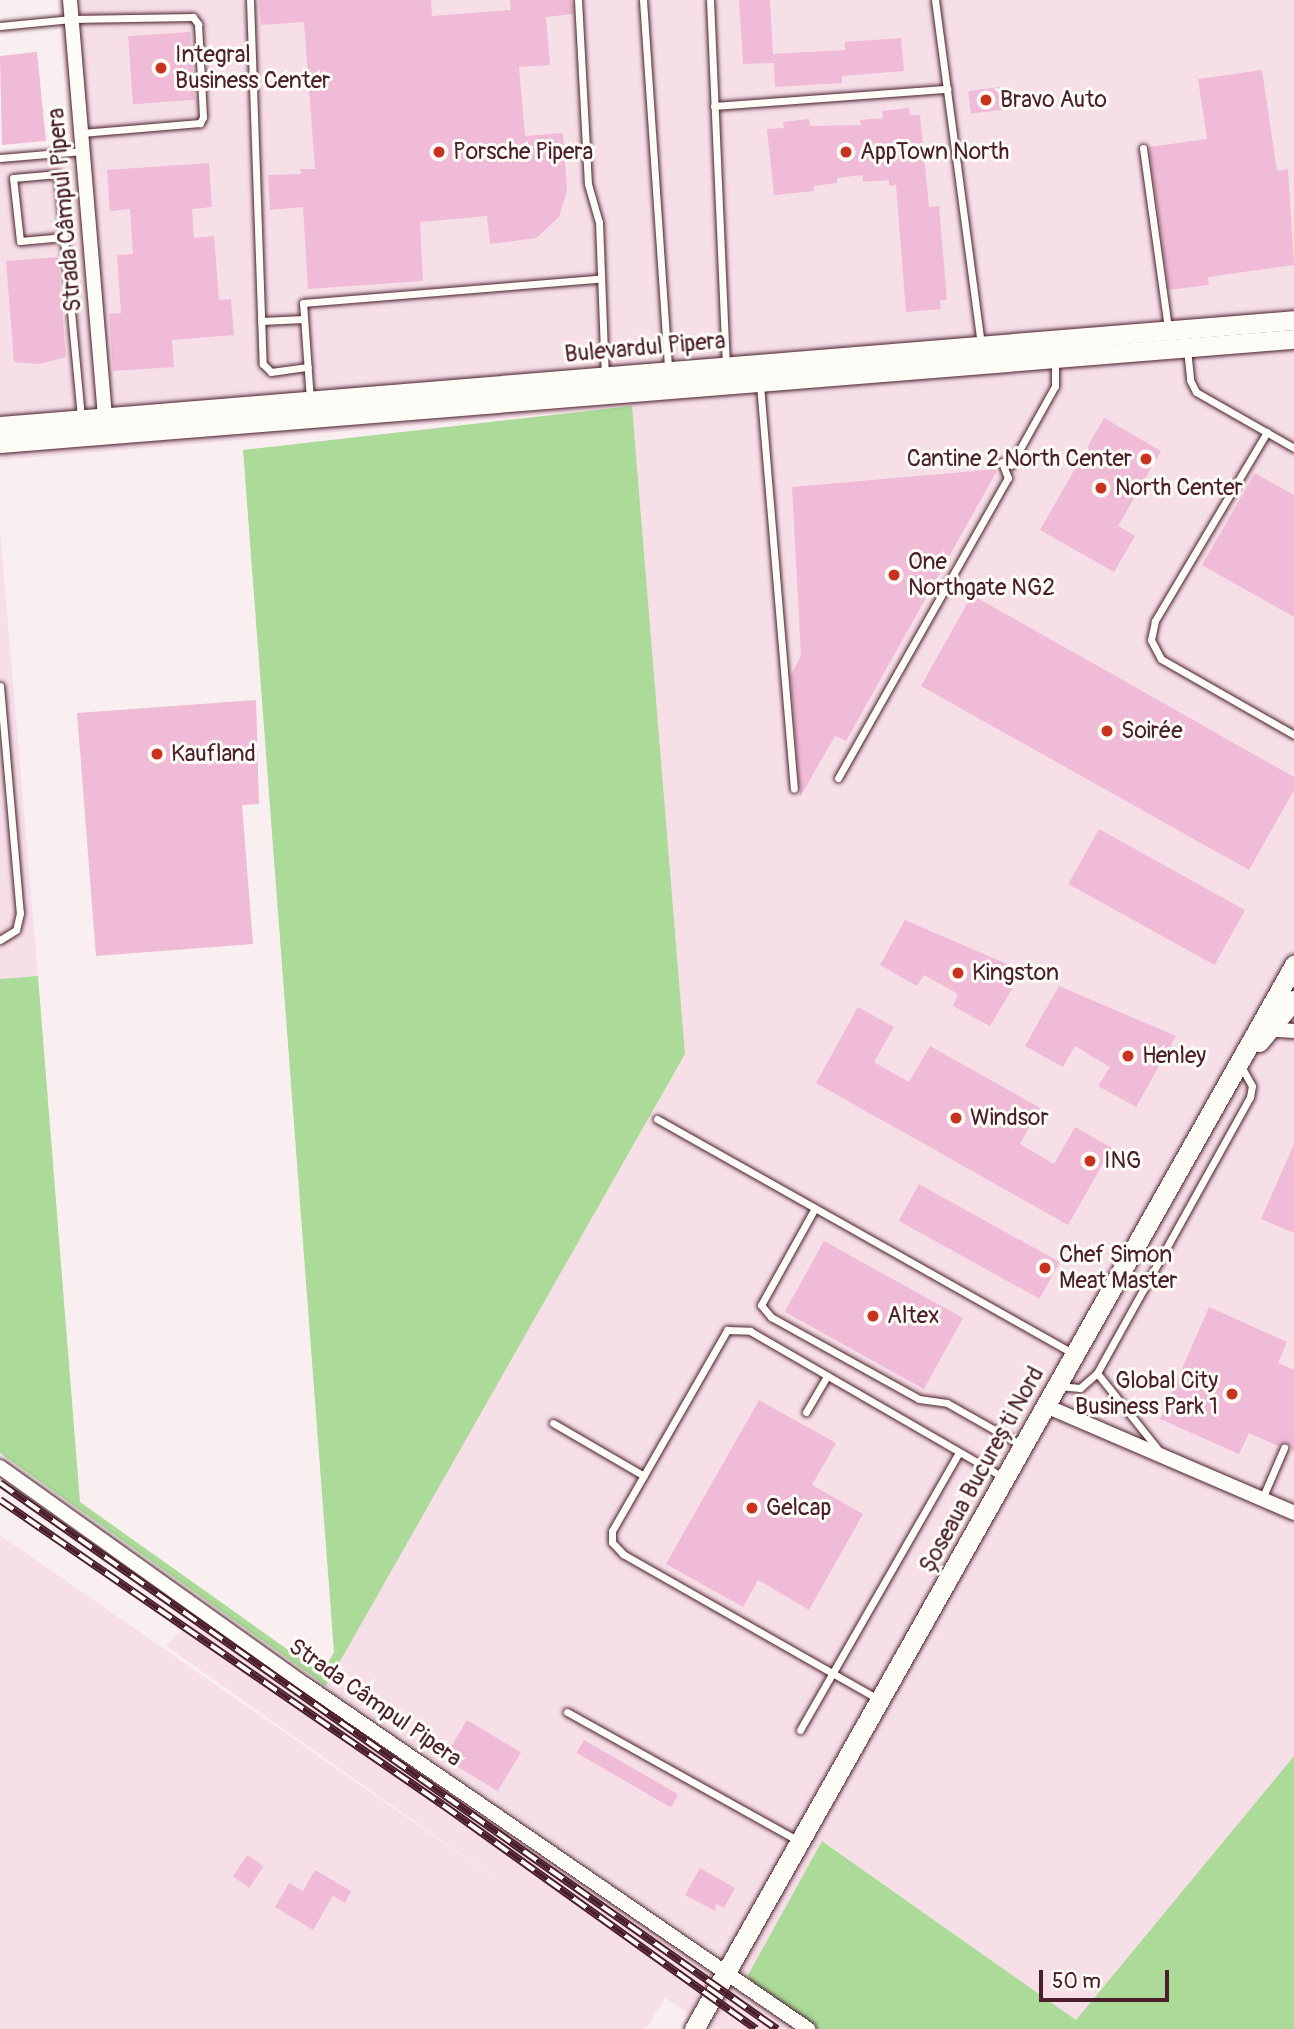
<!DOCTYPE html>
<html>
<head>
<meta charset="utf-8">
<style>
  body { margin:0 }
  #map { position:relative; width:1294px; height:2029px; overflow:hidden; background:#faeff0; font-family:Pangolin,sans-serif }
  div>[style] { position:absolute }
  .built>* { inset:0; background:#f7dfe8 }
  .green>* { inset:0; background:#abda99 }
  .building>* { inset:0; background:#f0bbd6; transform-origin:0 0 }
  .roads { filter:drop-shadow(0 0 2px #4a1f2b) drop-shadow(0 0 2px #4a1f2b) }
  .service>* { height:7px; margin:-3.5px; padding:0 3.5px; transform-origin:3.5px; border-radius:3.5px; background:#fdfcf7 }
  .minor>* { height:14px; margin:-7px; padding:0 7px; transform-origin:7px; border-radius:7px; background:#fdfcf7 }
  .secondary>* { height:19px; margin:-9.5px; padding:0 9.5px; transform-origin:9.5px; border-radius:9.5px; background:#fdfcf7 }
  .rail>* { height:8px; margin-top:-4px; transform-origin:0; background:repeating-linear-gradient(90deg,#fdfcf7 0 16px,#4a1f2b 0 32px); box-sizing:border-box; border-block:2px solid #4a1f2b }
  .dots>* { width:19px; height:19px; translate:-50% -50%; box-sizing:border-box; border:4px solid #fdfcf7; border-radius:50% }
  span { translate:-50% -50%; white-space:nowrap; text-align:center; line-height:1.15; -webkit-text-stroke:6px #fdfcf7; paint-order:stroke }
  .poi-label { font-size:23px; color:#4a1f2b }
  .left { translate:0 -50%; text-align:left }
  .right { translate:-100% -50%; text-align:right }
  .street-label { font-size:23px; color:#4a1f2b }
  .scale { position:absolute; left:1039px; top:1970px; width:130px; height:32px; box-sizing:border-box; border:4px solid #4a1f2b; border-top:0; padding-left:9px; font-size:21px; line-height:24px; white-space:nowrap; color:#4a1f2b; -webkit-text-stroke:5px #fdfcf7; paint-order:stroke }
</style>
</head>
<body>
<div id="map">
  <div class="built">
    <div style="clip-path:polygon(58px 0,1294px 0,1294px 1756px,1076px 2020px,823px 1841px,748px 1975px,326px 1686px,685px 1054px,632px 407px,0 460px,0 155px,70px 150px)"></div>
    <div style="clip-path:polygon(0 529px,38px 976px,0 979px)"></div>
    <div style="clip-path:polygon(0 1535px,520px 1896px,166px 1646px,197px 1614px,795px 2029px,712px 2029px,665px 1998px,646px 2029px,0 2029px)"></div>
  </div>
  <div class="green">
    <div style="clip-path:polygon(632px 406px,685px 1054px,326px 1686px,0 1453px,0 979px,38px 976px,80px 1502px,322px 1674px,334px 1652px,243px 450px)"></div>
    <div style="clip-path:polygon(1294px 1756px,1294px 2029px,795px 2029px,762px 2005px,748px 1975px,822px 1841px,1076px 2020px)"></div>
  </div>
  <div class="building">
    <div style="clip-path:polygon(259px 0,431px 0,432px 16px,511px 10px,510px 0,572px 0,573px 14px,546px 17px,550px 65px,519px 67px,525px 136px,563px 133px,567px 191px,559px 217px,536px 238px,490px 244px,487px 216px,420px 222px,423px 281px,308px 289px,303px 207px,270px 210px,268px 175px,301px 174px,300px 169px,315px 169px,304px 22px,261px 25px)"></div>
    <div style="clip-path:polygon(739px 0,770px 0,773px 54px,845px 50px,845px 42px,901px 38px,904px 71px,842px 76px,842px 83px,775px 87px,774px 63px,743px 64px)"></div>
    <div style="left:190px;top:32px;width:68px;height:62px;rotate:86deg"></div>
    <div style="clip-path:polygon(37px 52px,46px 141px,2px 145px,0 56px)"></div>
    <div style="clip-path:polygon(1262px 70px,1277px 171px,1288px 169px,1294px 265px,1208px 277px,1209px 285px,1169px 290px,1149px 147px,1207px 139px,1198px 79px)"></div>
    <div style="left:1000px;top:87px;width:23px;height:32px;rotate:83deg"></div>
    <div style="clip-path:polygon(909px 108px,910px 115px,920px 115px,929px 207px,939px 206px,947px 300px,940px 300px,941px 309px,906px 312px,896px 185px,889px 186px,889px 180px,863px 182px,863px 175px,837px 178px,837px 183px,814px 186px,814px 191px,774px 195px,767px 129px,784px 128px,783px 122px,809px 119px,810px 126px,861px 125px,860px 120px,883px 118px,882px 111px)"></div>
    <div style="clip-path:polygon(209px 163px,212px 207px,192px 209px,194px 238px,214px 236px,219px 300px,231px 299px,234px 335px,172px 340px,174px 367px,113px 371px,109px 314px,121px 313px,117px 255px,133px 254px,130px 209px,110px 211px,107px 170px)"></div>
    <div style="clip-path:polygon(58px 257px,66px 357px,40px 364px,14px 362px,6px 261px)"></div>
    <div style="clip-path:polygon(1104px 418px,1161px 451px,1118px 526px,1135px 536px,1114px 572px,1040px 530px)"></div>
    <div style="clip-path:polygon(998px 469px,846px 741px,835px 736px,800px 797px,791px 675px,801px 656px,792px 487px)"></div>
    <div style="clip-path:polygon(1255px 473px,1294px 495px,1294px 617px,1202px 565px)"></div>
    <div style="clip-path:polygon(972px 595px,1294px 777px,1294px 790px,1249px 870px,921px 686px)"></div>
    <div style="clip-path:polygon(256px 700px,259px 804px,242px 805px,253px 944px,96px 956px,77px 713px)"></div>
    <div style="left:1099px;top:829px;width:167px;height:63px;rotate:29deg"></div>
    <div style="clip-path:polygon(905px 920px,1023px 971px,990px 1026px,953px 1006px,958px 994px,924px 975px,917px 986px,880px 965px)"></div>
    <div style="clip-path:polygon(1059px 986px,1176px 1036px,1136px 1107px,1098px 1086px,1110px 1067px,1075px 1046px,1063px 1067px,1025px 1046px)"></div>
    <div style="clip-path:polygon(858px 1007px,894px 1027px,874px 1062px,909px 1082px,930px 1046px,1040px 1108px,1020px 1144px,1054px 1164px,1075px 1127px,1112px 1148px,1068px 1225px,816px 1083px)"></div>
    <div style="clip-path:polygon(1294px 1144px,1294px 1233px,1261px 1219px)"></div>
    <div style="left:919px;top:1184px;width:161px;height:42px;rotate:29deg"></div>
    <div style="left:824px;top:1241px;width:159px;height:81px;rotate:29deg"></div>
    <div style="clip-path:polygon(1209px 1307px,1287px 1342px,1278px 1363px,1294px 1370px,1294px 1453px,1287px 1443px,1278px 1446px,1249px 1433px,1239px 1454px,1160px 1419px)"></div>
    <div style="clip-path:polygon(759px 1400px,836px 1443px,812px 1485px,863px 1514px,809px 1610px,758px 1580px,743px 1607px,666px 1564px)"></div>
    <div style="left:467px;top:1720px;width:63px;height:45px;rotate:31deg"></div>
    <div style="left:584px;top:1740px;width:109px;height:15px;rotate:30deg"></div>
    <div style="left:247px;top:1855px;width:20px;height:26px;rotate:33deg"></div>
    <div style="clip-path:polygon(700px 1868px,735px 1888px,724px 1908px,716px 1904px,715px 1911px,685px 1895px)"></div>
    <div style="clip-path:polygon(315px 1870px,351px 1891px,345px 1903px,333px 1896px,313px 1930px,275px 1907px,289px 1883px,303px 1891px)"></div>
  </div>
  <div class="roads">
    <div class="service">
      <div style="left:250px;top:0;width:364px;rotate:88deg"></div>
      <div style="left:263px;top:364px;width:11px;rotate:45deg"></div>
      <div style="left:271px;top:372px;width:37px;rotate:-8deg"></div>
      <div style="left:578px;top:0;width:184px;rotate:86.9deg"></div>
      <div style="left:588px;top:184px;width:40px;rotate:74deg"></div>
      <div style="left:599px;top:222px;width:153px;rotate:87.8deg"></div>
      <div style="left:643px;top:0;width:370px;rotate:86.1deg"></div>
      <div style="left:710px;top:0;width:366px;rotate:87.5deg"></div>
      <div style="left:935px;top:0;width:346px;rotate:82.4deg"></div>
      <div style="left:0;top:26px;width:72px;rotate:-5.6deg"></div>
      <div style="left:72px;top:19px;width:121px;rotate:-0.9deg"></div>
      <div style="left:193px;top:17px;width:9px;rotate:54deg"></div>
      <div style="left:198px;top:24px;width:93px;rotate:86.9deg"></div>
      <div style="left:203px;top:117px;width:7px;rotate:117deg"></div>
      <div style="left:200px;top:123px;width:119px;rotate:175.2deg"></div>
      <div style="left:714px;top:106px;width:234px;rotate:-4.2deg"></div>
      <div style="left:1143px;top:148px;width:182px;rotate:82.1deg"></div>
      <div style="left:0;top:158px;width:83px;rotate:-4.8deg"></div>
      <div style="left:64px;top:237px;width:44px;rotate:174.8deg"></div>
      <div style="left:20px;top:241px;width:63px;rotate:-96.3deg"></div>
      <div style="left:13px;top:178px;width:45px;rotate:-5.1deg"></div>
      <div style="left:58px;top:174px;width:245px;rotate:84.6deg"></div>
      <div style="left:261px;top:321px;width:43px;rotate:-2.7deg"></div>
      <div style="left:1187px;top:349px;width:31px;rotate:84deg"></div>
      <div style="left:1190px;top:380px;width:13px;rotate:63deg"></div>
      <div style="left:1196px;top:392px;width:113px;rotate:29.7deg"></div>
      <div style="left:760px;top:385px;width:405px;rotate:85.2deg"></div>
      <div style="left:310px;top:400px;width:97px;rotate:-94.1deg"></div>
      <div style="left:303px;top:303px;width:296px;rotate:-4.7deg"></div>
      <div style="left:1267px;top:432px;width:220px;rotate:120.7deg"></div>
      <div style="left:1155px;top:621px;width:19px;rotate:102deg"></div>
      <div style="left:1151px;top:640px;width:21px;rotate:62deg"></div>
      <div style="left:1161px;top:659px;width:153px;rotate:29.7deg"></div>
      <div style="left:1011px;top:465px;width:90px;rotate:-60.9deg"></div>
      <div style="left:1055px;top:386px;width:25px;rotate:-90deg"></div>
      <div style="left:0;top:686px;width:228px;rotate:85deg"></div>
      <div style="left:20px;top:913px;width:17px;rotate:103deg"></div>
      <div style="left:16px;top:930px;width:19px;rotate:148deg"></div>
      <div style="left:838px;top:778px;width:345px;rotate:-60.5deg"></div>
      <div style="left:1008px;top:478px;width:17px;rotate:-111deg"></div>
      <div style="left:657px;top:1119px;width:479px;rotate:29.4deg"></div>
      <div style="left:815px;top:1208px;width:111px;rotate:119.1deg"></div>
      <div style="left:761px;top:1305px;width:16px;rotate:50deg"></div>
      <div style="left:771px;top:1317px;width:169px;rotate:29deg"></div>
      <div style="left:919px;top:1399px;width:28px;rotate:8deg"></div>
      <div style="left:947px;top:1403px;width:87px;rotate:29.5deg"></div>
      <div style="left:1097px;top:1373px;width:101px;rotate:51.4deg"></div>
      <div style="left:1058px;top:1386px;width:22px;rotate:5deg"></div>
      <div style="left:1080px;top:1388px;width:23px;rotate:-41deg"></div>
      <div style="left:1097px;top:1373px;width:316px;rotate:-61deg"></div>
      <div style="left:1250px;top:1097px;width:11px;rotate:-80deg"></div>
      <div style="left:1252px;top:1086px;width:25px;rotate:-119deg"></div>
      <div style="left:806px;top:1412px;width:42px;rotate:-59.7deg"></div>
      <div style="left:553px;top:1423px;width:105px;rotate:30.2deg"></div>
      <div style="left:1262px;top:1499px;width:56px;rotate:-66.7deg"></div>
      <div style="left:878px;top:1699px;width:293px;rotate:-150.4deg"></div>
      <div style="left:623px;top:1554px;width:16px;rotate:-133deg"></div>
      <div style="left:612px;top:1542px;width:11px;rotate:-90deg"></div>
      <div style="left:612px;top:1531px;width:232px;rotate:-60.2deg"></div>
      <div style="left:727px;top:1330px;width:23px;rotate:2deg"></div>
      <div style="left:750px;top:1331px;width:294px;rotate:30deg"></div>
      <div style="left:567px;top:1712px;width:263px;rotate:29.1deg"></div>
      <div style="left:800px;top:1730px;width:320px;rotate:-60.2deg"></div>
    </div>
    <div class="minor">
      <div style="left:70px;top:0;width:418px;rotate:85.2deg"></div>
      <div style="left:1265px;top:1029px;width:29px;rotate:4deg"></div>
      <div style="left:1046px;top:1406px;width:270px;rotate:23.3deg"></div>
      <div style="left:0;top:1467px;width:376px;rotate:35.5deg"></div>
      <div style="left:306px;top:1685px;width:609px;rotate:34.42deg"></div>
    </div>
    <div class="secondary">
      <div style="left:0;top:426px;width:1298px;rotate:-4.68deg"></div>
      <div style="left:0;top:443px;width:1298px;rotate:-4.6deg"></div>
      <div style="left:1259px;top:1042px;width:55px;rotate:-50.2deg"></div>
      <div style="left:694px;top:2029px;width:1222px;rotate:-60.58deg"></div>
    </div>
  </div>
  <div class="rail">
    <div style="left:0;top:1483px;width:950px;rotate:35.1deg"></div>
    <div style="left:0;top:1500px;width:538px;rotate:34.55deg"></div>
    <div style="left:443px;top:1805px;width:385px;rotate:35.6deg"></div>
  </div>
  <div class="dots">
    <div style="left:161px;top:68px;background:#c8321e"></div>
    <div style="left:986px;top:100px;background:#c8321e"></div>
    <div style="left:439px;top:152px;background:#c8321e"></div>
    <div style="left:846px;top:152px;background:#c8321e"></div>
    <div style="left:1146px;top:459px;background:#c8321e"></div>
    <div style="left:1101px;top:488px;background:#c8321e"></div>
    <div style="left:894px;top:575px;background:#c8321e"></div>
    <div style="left:1107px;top:731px;background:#c8321e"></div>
    <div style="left:157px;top:754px;background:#c8321e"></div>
    <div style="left:958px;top:973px;background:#c8321e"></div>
    <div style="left:1128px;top:1056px;background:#c8321e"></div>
    <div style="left:956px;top:1118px;background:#c8321e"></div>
    <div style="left:1090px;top:1161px;background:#c8321e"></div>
    <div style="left:1045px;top:1268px;background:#c8321e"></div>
    <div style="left:873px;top:1316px;background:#c8321e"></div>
    <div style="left:1232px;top:1394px;background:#c8321e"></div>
    <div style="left:752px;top:1508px;background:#c8321e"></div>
  </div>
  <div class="poi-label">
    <span class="left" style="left:175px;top:68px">Integral<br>Business Center</span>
    <span class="left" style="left:1000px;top:100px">Bravo Auto</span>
    <span class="left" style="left:453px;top:152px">Porsche Pipera</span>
    <span class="left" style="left:860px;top:152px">AppTown North</span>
    <span class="right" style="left:1132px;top:459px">Cantine 2 North Center</span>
    <span class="left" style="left:1115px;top:488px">North Center</span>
    <span class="left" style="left:908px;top:575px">One<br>Northgate NG2</span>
    <span class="left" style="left:1121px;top:731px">Soirée</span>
    <span class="left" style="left:171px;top:754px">Kaufland</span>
    <span class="left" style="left:972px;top:973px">Kingston</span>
    <span class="left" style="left:1142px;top:1056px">Henley</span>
    <span class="left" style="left:970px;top:1118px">Windsor</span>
    <span class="left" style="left:1104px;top:1161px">ING</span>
    <span class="left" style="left:1059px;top:1268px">Chef Simon<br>Meat Master</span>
    <span class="left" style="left:887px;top:1316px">Altex</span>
    <span class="right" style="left:1218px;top:1394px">Global City<br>Business Park 1</span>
    <span class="left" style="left:766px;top:1508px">Gelcap</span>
  </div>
  <div class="street-label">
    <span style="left:65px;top:210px;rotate:-95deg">Strada Câmpul Pipera</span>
    <span style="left:645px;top:348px;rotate:-5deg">Bulevardul Pipera</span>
    <span style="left:982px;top:1470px;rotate:-61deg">Șoseaua București Nord</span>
    <span style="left:375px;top:1703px;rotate:35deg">Strada Câmpul Pipera</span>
  </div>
  <div class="scale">50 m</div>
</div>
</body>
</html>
